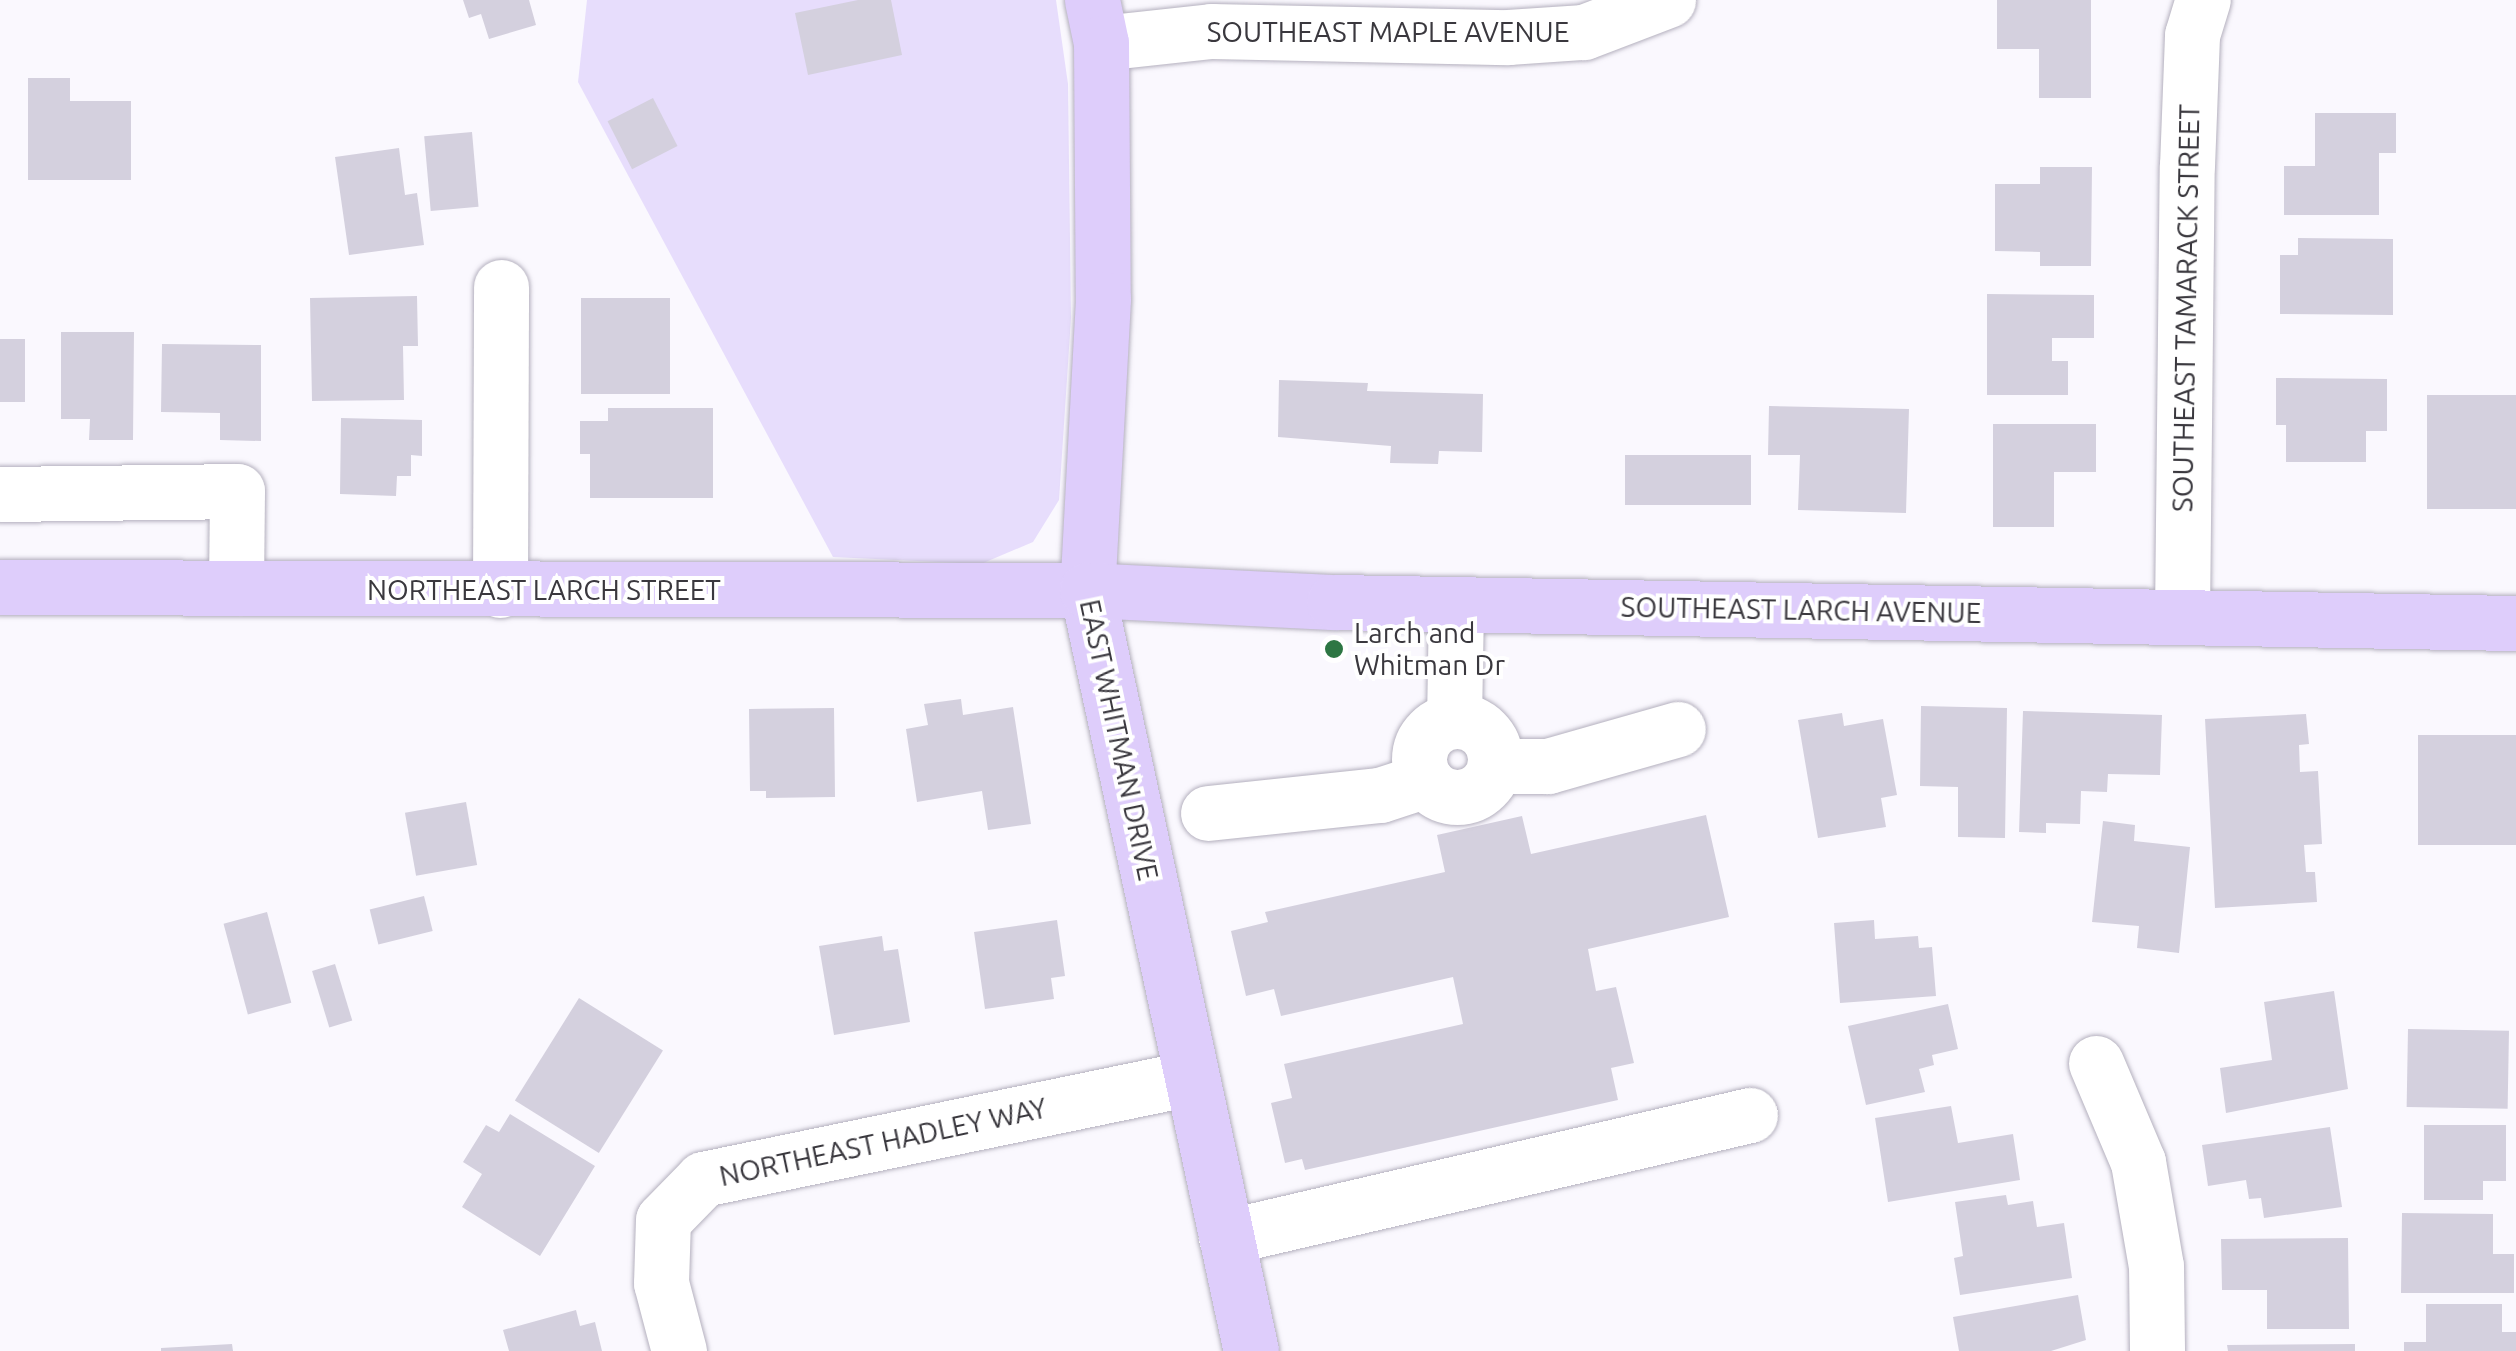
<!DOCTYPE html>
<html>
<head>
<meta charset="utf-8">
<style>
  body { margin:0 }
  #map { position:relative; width:2516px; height:1351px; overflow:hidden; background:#faf8fe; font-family:Ubuntu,sans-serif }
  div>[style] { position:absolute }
  .green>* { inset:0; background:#e7ddfc }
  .building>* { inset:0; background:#d4d0de; transform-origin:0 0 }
  .roads { filter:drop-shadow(0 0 2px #b4b0be) drop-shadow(0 0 2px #b4b0be) }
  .minor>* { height:55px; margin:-27.5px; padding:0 27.5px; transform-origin:27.5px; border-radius:27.5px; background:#fff }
  .minor>.ring { margin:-27.5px; padding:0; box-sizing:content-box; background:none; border:55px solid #fff; border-radius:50% }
  .major>* { height:55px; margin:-27.5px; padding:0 27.5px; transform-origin:27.5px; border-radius:27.5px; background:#decdfb }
  .dots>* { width:28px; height:28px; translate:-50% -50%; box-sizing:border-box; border:5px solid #fff; border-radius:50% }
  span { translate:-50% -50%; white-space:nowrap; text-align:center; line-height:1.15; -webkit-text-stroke:8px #fff; paint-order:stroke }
  .street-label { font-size:28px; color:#3a383e }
  .poi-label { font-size:28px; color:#3a383e }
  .left { translate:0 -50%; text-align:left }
</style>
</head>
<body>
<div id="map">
  <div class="green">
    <div style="clip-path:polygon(587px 0,1056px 0,1068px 84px,1071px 318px,1059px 500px,1033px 542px,981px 564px,833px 557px,578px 82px)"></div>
  </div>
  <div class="building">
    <div style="clip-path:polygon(463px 0,529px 0,536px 25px,489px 39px,481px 14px,469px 18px)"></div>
    <div style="clip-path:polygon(858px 0,891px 0,902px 55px,808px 75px,795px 13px)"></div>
    <div style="clip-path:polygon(1997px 0,2091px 0,2091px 98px,2039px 98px,2039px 49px,1997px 49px)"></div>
    <div style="clip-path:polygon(28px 78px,70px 78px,70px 101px,131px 101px,131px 180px,28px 180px)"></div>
    <div style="left:653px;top:98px;width:54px;height:51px;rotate:63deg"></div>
    <div style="clip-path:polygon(2315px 113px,2396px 113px,2396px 153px,2379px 153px,2379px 215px,2284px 215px,2284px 166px,2315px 166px)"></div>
    <div style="left:472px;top:132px;width:75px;height:48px;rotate:85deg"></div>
    <div style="clip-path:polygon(399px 148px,405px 195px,417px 193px,424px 245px,349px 255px,335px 157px)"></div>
    <div style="clip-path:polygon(2040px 167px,2092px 167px,2091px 266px,2040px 266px,2040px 252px,1995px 251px,1995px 184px,2040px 184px)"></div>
    <div style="clip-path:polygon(2298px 238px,2393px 239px,2393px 315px,2280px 314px,2280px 255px,2298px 255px)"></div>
    <div style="clip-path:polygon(1987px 294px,2094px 295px,2094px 338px,2052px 338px,2052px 361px,2068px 361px,2068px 395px,1987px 395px)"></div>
    <div style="clip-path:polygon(417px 296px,418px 346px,403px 346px,404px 400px,312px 401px,310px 298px)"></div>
    <div style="left:581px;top:298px;width:89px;height:96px"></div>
    <div style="clip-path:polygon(61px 332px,134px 332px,133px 440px,89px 440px,90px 419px,61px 419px)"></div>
    <div style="left:0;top:339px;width:25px;height:63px"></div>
    <div style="clip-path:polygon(162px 344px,261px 345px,261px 441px,220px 440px,220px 413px,161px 412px)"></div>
    <div style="clip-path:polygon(2276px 378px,2387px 379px,2387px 431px,2366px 431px,2366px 462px,2286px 462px,2286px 425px,2276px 425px)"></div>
    <div style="clip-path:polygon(1279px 380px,1368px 383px,1367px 391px,1483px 394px,1482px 452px,1439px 451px,1438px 464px,1390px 463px,1391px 446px,1278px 437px)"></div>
    <div style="left:2427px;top:395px;width:89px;height:114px"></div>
    <div style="clip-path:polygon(1769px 406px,1909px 409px,1906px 513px,1798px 510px,1800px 455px,1768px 455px)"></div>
    <div style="clip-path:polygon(608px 408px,713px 408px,713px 498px,590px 498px,590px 454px,580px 454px,580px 421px,608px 421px)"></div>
    <div style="clip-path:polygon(341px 418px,422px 420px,422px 456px,411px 455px,411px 476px,397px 476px,396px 496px,340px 494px)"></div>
    <div style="clip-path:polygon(1993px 424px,2096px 424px,2096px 472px,2054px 472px,2054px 527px,1993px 527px)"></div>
    <div style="left:1625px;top:455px;width:126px;height:50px"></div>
    <div style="clip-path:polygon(961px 699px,963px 715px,1013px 707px,1031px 824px,988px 830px,982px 791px,917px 802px,906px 729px,928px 725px,924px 704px)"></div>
    <div style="clip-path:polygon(1921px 706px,2007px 708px,2005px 838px,1958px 837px,1958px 787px,1920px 786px)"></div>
    <div style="clip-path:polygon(834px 708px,835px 797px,766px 798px,766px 791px,750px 791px,749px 709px)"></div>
    <div style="clip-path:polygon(2023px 711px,2162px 715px,2160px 775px,2108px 774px,2107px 792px,2081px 791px,2080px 824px,2046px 823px,2046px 833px,2019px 832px)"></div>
    <div style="clip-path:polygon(1842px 713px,1844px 726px,1883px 719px,1897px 795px,1881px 798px,1886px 827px,1818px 838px,1798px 720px)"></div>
    <div style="clip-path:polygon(2306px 714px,2309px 744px,2299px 745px,2300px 772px,2318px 771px,2322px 844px,2304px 845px,2306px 872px,2315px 872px,2317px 902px,2215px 908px,2205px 719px)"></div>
    <div style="left:2418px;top:735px;width:98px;height:110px"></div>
    <div style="left:466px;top:802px;width:64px;height:62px;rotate:80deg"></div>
    <div style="clip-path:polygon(1706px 815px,1729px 917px,1588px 949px,1596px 991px,1616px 987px,1634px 1063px,1611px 1068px,1618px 1100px,1305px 1170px,1302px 1159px,1285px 1163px,1271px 1103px,1292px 1098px,1284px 1064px,1463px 1024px,1453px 977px,1281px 1016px,1274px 989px,1246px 996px,1231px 931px,1268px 922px,1265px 912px,1445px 872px,1437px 835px,1522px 816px,1531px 854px)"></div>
    <div style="clip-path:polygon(2103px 821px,2135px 825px,2134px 841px,2190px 847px,2179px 953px,2137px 948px,2139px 926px,2092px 922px)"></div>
    <div style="left:424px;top:896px;width:36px;height:56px;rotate:76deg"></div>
    <div style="left:267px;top:912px;width:94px;height:45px;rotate:75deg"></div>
    <div style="clip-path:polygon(1057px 920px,1065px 976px,1051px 978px,1054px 999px,985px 1009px,974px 932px)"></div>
    <div style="clip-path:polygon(1874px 920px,1875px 939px,1918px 936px,1919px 948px,1932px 947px,1936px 996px,1840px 1003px,1834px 923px)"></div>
    <div style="clip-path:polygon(882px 936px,884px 951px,898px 949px,910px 1022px,834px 1035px,819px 946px)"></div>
    <div style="left:335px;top:964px;width:59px;height:24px;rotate:73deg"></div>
    <div style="clip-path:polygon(2334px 991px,2348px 1089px,2226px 1113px,2220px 1068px,2272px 1060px,2264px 1002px)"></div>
    <div style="left:579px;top:998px;width:99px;height:121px;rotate:32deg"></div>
    <div style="clip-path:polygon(1948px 1004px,1958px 1049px,1932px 1055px,1934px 1065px,1919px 1069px,1925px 1092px,1866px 1105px,1848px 1026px)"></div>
    <div style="left:2408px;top:1029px;width:101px;height:78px;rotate:1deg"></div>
    <div style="clip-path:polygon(1951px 1106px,1958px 1143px,2013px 1134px,2020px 1180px,1888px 1202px,1875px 1118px)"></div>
    <div style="clip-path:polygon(510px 1114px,595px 1166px,540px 1256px,462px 1207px,482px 1174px,463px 1162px,486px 1125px,499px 1132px)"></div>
    <div style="clip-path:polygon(2424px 1125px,2506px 1125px,2506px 1181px,2483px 1181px,2483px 1200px,2424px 1200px)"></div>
    <div style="clip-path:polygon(2330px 1127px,2342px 1207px,2264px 1218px,2261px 1198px,2249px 1199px,2246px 1180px,2208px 1186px,2202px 1145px)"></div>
    <div style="clip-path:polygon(2006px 1195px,2008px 1205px,2033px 1201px,2037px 1227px,2064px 1223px,2072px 1278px,1960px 1295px,1954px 1258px,1963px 1256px,1955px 1202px)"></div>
    <div style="clip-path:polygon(2402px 1213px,2493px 1214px,2493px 1254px,2514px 1254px,2514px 1293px,2401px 1293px)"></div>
    <div style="clip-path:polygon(2348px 1238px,2349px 1329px,2267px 1329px,2267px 1290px,2222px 1290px,2221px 1239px)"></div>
    <div style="clip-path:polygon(2078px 1295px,2086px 1340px,2051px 1351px,1959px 1351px,1953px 1317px)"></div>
    <div style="clip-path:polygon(2426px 1304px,2502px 1304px,2502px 1332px,2516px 1332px,2516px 1351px,2404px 1351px,2404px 1342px,2426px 1342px)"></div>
    <div style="clip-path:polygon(576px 1310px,580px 1326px,595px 1322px,602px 1351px,509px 1351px,503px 1330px)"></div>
    <div style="clip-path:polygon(232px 1344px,233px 1351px,161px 1351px,161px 1348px)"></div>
    <div style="clip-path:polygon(2355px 1344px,2355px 1351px,2228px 1351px,2227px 1345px)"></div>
  </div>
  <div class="roads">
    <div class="minor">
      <div style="left:1101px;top:43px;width:111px;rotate:-6.2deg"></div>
      <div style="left:1211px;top:31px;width:297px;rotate:1.2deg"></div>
      <div style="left:1508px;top:37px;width:76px;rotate:-3.8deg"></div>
      <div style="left:1584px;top:32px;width:90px;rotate:-20.9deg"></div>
      <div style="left:0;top:494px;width:237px;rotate:-0.7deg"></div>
      <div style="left:237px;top:491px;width:97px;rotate:90.6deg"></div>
      <div style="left:500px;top:590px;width:303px;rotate:-89.8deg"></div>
      <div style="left:2182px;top:617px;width:451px;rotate:-89.4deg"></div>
      <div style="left:2187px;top:166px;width:131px;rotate:-87.8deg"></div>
      <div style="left:2192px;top:35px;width:37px;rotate:-73deg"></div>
      <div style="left:1454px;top:721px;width:117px;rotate:-89deg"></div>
      <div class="ring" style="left:1419px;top:721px;width:21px;height:21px"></div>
      <div style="left:1495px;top:766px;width:53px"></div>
      <div style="left:1548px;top:766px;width:135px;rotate:-15.9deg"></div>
      <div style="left:1208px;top:813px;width:173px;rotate:-6deg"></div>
      <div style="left:1380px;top:795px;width:48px;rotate:-18.1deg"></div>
      <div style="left:2096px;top:1063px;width:108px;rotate:67deg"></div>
      <div style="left:2138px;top:1162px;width:106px;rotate:80.2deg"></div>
      <div style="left:2156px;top:1266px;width:85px;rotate:89.3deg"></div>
      <div style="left:1226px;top:1237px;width:538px;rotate:-13.11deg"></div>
      <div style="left:679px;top:1351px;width:70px;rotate:-104.8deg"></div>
      <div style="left:661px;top:1283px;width:63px;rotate:-88.2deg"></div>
      <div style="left:663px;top:1220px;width:57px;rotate:-45.7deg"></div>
      <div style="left:703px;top:1179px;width:498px;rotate:-11.7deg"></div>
    </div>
    <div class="major">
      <div style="left:1092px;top:0;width:44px;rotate:78.2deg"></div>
      <div style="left:1101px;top:43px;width:256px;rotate:89.6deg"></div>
      <div style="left:1103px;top:299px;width:291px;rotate:93.1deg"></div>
      <div style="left:1087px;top:590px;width:778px;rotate:77.84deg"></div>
      <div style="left:0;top:587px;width:1087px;rotate:0.16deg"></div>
      <div style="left:1087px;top:590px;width:247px;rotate:2.8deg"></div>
      <div style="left:1334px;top:602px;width:1182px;rotate:1.02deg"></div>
    </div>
  </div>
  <div class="dots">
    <div style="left:1334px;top:649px;background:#2d7643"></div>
  </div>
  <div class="street-label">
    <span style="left:1388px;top:32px">SOUTHEAST MAPLE AVENUE</span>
    <span style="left:2186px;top:308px;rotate:-89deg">SOUTHEAST TAMARACK STREET</span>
    <span style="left:544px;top:590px">NORTHEAST LARCH STREET</span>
    <span style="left:1801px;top:610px;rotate:1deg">SOUTHEAST LARCH AVENUE</span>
    <span style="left:1119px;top:740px;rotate:78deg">EAST WHITMAN DRIVE</span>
    <span style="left:883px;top:1142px;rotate:-12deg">NORTHEAST HADLEY WAY</span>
  </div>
  <div class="poi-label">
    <span class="left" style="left:1354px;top:649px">Larch and<br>Whitman Dr</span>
  </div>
</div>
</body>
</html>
